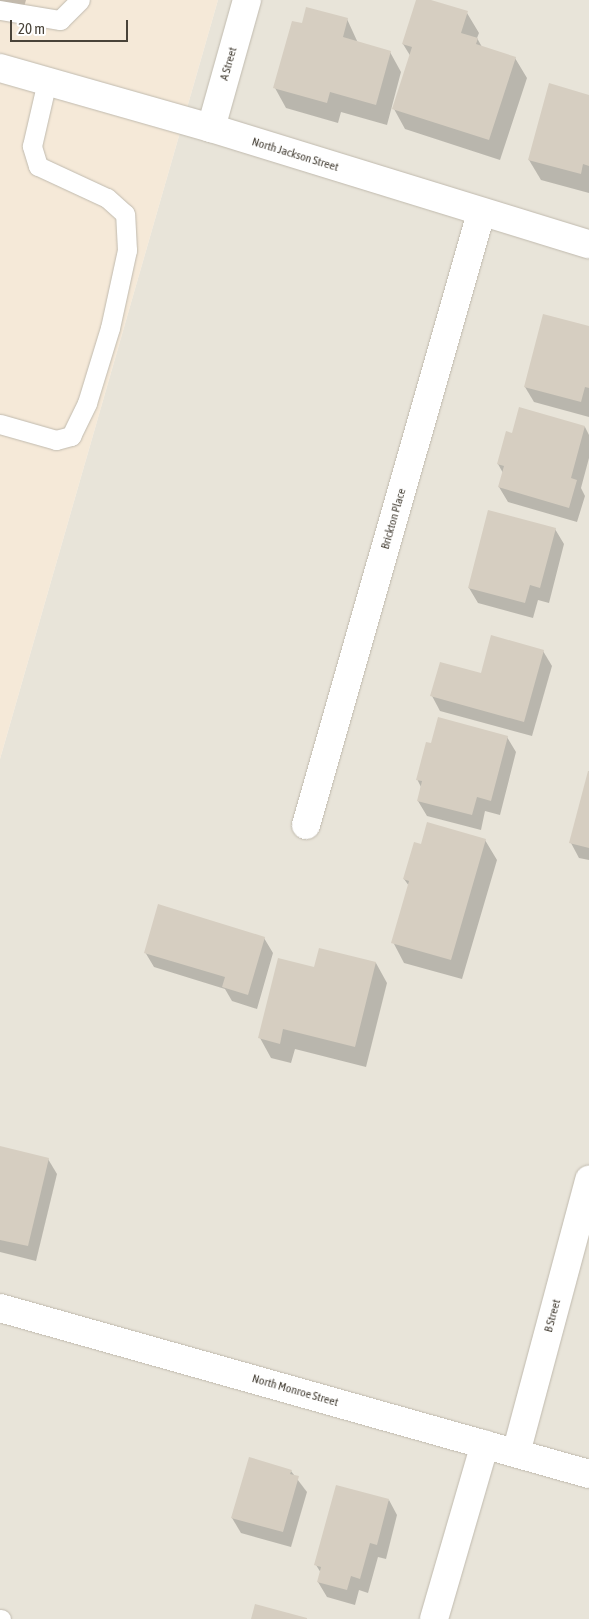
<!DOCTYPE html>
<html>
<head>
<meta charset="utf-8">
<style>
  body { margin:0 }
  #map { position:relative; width:589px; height:1619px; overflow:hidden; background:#f5f2eb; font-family:"Asap Condensed",sans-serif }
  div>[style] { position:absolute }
  .residential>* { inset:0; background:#e8e4d9 }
  .commercial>* { inset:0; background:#f5e9d8 }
  .shadow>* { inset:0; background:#0003 }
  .building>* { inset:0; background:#d6cec1 }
  .roads { filter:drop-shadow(0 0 1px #c0baae) drop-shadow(0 0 1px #c0baae) }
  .lane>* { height:19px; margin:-9.5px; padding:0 9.5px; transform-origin:9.5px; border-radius:9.5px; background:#fff }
  .street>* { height:28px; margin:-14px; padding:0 14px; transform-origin:14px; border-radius:14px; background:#fff }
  span { translate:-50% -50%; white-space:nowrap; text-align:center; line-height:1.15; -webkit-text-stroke:5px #fff; paint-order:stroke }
  .street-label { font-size:12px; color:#494339 }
  .scale { position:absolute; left:10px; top:20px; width:118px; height:22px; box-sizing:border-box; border:2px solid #494339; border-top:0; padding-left:6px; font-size:15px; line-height:18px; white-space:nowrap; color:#494339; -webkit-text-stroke:4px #fff; paint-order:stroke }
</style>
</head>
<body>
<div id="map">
  <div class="residential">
    <div style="clip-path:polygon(218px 0,589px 0,589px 1619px,0 1619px,0 759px)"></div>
  </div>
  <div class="commercial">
    <div style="clip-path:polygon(0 0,218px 0,0 759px)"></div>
  </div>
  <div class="shadow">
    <div style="clip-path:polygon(0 0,26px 0,21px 17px,0 11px)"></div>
    <div style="clip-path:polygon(417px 0,467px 13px,479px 33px,477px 38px,482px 47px,515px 58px,527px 78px,500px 160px,405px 129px,394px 109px,411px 57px,403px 44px)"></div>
    <div style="clip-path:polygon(347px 19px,358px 43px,390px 52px,401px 72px,387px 125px,341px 112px,338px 123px,286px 108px,275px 88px,303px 25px)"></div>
    <div style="clip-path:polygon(589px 96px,589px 193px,541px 180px,529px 160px)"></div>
    <div style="clip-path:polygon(589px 327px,589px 417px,534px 402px,525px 387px)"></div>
    <div style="clip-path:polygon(585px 427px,589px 435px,589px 458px,581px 488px,585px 496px,577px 522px,508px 502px,499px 487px,503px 473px,498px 464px,513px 434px)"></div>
    <div style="clip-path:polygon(555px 529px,564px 544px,549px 603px,538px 600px,533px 618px,478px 603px,469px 588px)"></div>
    <div style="clip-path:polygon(543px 651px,552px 666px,532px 736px,440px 711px,432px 696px)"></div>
    <div style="clip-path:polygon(507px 737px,516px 752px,500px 815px,485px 811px,481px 830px,427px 816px,418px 801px,421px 787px,417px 779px)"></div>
    <div style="clip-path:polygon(589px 773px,589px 860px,579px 858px,571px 843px)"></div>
    <div style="clip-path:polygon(485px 840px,497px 860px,462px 979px,404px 963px,393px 942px,409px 886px,404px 879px,422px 845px)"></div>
    <div style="clip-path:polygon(264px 938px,273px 953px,257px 1009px,232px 1001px,225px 989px,154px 967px,145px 952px)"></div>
    <div style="clip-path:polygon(376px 963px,387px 983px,366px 1067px,295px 1049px,291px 1063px,271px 1058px,260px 1038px,315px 968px)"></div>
    <div style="clip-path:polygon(0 1147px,48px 1159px,57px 1174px,36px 1261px,0 1252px)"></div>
    <div style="clip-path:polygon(291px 1471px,307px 1492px,291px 1547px,241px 1533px,232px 1518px)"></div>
    <div style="clip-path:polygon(389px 1500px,397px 1515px,386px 1559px,378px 1557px,368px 1593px,359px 1590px,355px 1605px,327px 1597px,318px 1582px,321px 1573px,316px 1565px)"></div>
  </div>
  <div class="building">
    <div style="clip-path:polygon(416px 0,431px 0,468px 11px,461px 33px,478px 38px,476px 44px,516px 57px,489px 140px,392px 109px,412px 47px,402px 44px)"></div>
    <div style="clip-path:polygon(306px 7px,348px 18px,343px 37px,391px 51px,376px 105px,330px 92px,327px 103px,273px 88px,292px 21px,302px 23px)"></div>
    <div style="clip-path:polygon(549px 83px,589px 95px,589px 166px,583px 164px,581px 174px,528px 160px)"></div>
    <div style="clip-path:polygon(543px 314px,589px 326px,589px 388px,585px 387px,581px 402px,524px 387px)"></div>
    <div style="clip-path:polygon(519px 407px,585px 426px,571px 478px,577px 480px,569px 508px,498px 487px,504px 466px,497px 464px,506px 431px,512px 433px)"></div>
    <div style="clip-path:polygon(488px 510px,556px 528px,540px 588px,530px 585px,525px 603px,468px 588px)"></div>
    <div style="clip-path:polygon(491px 635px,544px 650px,524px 722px,430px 696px,440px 662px,481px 673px)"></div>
    <div style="clip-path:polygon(438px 717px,508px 736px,491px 801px,477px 797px,472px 815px,417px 801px,422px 781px,416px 780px,426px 742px,431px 743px)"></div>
    <div style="clip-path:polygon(588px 771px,589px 771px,589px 848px,569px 843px)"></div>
    <div style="clip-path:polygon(427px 822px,486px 839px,451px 960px,391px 943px,409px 881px,403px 879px,414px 842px,421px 844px)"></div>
    <div style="clip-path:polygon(158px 904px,265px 937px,248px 995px,222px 987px,225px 977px,144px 953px)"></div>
    <div style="clip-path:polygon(319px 948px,376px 962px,355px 1047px,283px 1029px,280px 1044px,258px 1038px,278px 958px,314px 967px)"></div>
    <div style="clip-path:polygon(0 1146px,49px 1158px,28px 1246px,0 1240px)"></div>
    <div style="clip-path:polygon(249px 1457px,292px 1470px,290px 1474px,299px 1476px,283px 1532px,231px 1518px)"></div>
    <div style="clip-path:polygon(336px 1485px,389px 1499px,377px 1545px,370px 1543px,360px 1579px,351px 1576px,347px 1590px,317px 1582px,321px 1567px,314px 1565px)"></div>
    <div style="clip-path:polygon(255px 1604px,307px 1618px,307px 1619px,251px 1619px)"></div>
  </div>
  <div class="roads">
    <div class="lane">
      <div style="left:0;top:10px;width:61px;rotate:9.5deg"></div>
      <div style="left:60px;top:20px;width:28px;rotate:-45deg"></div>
      <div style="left:0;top:424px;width:58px;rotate:15.9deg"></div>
      <div style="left:56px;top:440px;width:16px;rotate:-15deg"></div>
      <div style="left:71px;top:436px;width:37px;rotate:-64deg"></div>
      <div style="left:87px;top:403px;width:78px;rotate:-73deg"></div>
      <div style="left:110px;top:328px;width:80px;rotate:-77.7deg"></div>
      <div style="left:127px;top:250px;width:36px;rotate:-93deg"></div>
      <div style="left:125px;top:214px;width:24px;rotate:-138deg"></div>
      <div style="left:107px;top:198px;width:76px;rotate:-155.1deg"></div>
      <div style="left:38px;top:166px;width:21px;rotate:-107deg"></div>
      <div style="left:32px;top:146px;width:67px;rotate:-77deg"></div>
      <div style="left:0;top:1619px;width:1px"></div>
    </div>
    <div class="street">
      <div style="left:0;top:68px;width:219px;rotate:15.9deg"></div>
      <div style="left:211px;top:128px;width:395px;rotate:17.1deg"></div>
      <div style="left:211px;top:128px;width:133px;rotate:-74.3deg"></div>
      <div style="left:306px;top:825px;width:637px;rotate:-74.04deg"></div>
      <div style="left:0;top:1308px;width:612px;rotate:15.74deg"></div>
      <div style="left:516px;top:1453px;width:283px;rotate:-75deg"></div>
      <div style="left:434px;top:1619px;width:182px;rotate:-73.8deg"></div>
    </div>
  </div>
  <div class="street-label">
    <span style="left:229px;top:64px;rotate:-74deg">A Street</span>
    <span style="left:295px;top:155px;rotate:17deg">North Jackson Street</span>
    <span style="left:394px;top:519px;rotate:-74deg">Brickton Place</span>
    <span style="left:553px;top:1316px;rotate:-75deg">B Street</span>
    <span style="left:295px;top:1391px;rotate:16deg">North Monroe Street</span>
  </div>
  <div class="scale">20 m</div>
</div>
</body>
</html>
